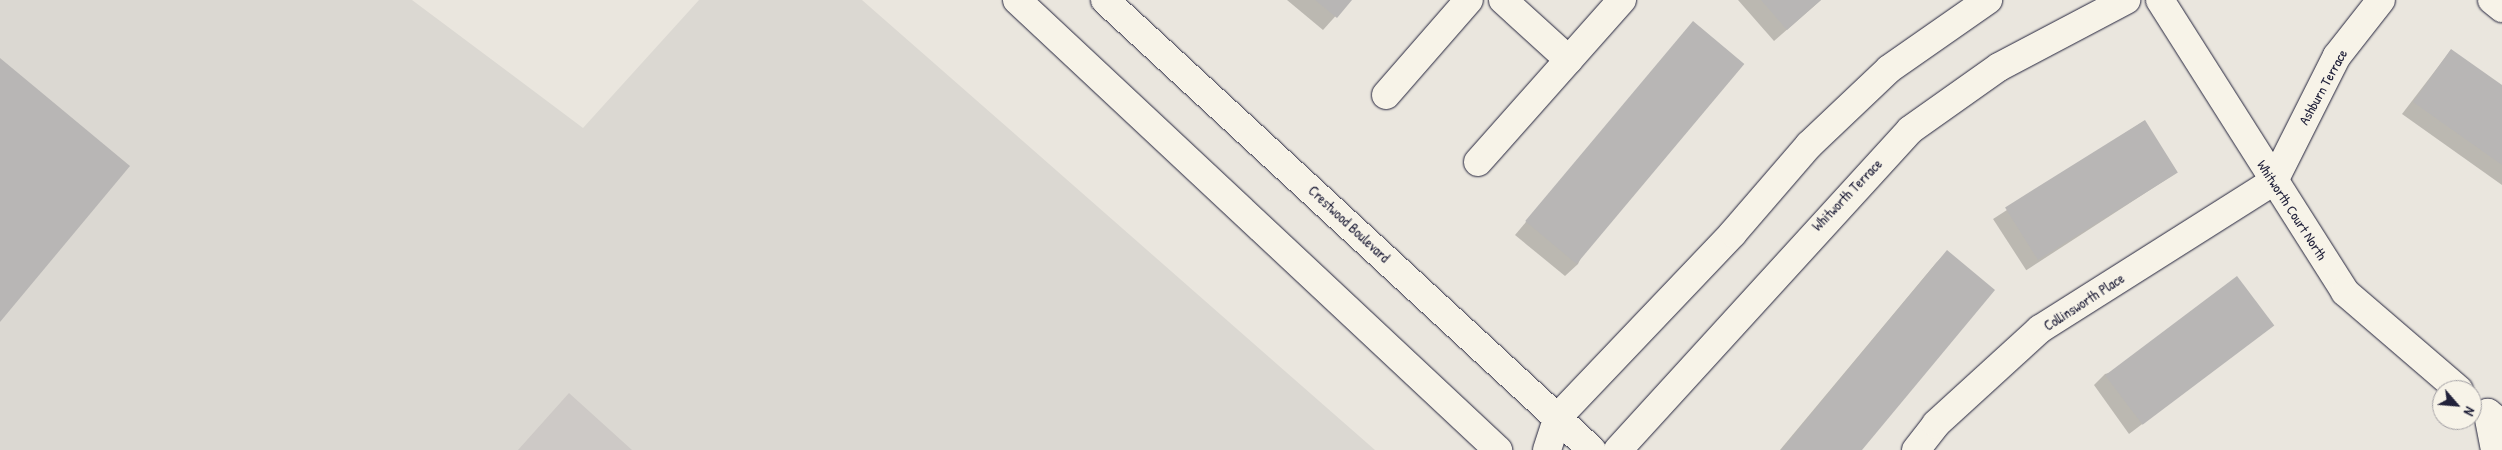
<!DOCTYPE html>
<html>
<head>
<meta charset="utf-8">
<style>
  body { margin:0 }
  #map { position:relative; width:2502px; height:450px; overflow:hidden; background:#eae6de; font-family:"Patrick Hand",sans-serif }
  div>[style] { position:absolute }
  .built>* { inset:0; background:#dbd8d2 }
  .green>* { inset:0; background:#cdc9c6 }
  .shadow>* { inset:0; background:#0003; transform-origin:0 0 }
  .building>* { inset:0; background:#b8b6b5; transform-origin:0 0 }
  .roads { filter:drop-shadow(0 0 1px #22223b) drop-shadow(0 0 1px #22223b) }
  .minor>* { height:28px; margin:-14px; padding:0 14px; transform-origin:14px; border-radius:14px; background:#f7f3e8 }
  .major>* { height:28px; margin:-14px; padding:0 14px; transform-origin:14px; border-radius:14px; background:#f7f3e8 }
  span { translate:-50% -50%; white-space:nowrap; text-align:center; line-height:1.15; -webkit-text-stroke:4.5px #f7f3e8; paint-order:stroke }
  .street-label { font-size:14px; color:#22223b }
  .north { position:absolute; left:2432px; top:380px; width:50px; height:50px; box-sizing:border-box; background:#f7f3e8; border:1px solid #a29fa3; border-radius:50%; rotate:117deg; font-size:14px; font-weight:700; line-height:20px; text-align:center; color:#22223b }
  .north::after { content:''; display:block; margin:auto; width:18px; height:22px; background:#22223b; clip-path:polygon(50% 0,100% 100%,50% 72%,0 100%) }
</style>
</head>
<body>
<div id="map">
  <div class="built">
    <div style="clip-path:polygon(0 0,412px 0,583px 128px,699px 0,862px 0,1375px 450px,0 450px)"></div>
  </div>
  <div class="green">
    <div style="clip-path:polygon(569px 393px,632px 450px,518px 450px)"></div>
  </div>
  <div class="shadow">
    <div style="clip-path:polygon(1287px 0,1350px 0,1323px 30px)"></div>
    <div style="clip-path:polygon(1738px 0,1821px 0,1774px 41px)"></div>
    <div style="clip-path:polygon(1693px 23px,1578px 264px,1565px 276px,1515px 235px)"></div>
    <div style="clip-path:polygon(2451px 50px,2502px 87px,2502px 185px,2402px 114px)"></div>
    <div style="left:2144px;top:121px;width:61px;height:180px;rotate:57deg"></div>
    <div style="clip-path:polygon(1947px 252px,1861px 450px,1780px 450px,1936px 263px)"></div>
    <div style="clip-path:polygon(2272px 326px,2129px 434px,2094px 385px,2105px 374px)"></div>
  </div>
  <div class="building">
    <div style="clip-path:polygon(1315px 0,1352px 0,1337px 18px)"></div>
    <div style="clip-path:polygon(1761px 0,1821px 0,1787px 30px)"></div>
    <div style="left:1693px;top:21px;width:67px;height:261px;rotate:40deg"></div>
    <div style="clip-path:polygon(2451px 49px,2502px 85px,2502px 165px,2413px 102px)"></div>
    <div style="clip-path:polygon(0 58px,130px 166px,0 322px)"></div>
    <div style="left:2145px;top:120px;width:62px;height:165px;rotate:58deg"></div>
    <div style="clip-path:polygon(1947px 250px,1995px 290px,1862px 450px,1781px 450px)"></div>
    <div style="left:2237px;top:276px;width:62px;height:165px;rotate:53deg"></div>
  </div>
  <div class="roads">
    <div class="minor">
      <div style="left:1503px;top:0;width:89px;rotate:42.3deg"></div>
      <div style="left:2160px;top:0;width:346px;rotate:57.6deg"></div>
      <div style="left:2345px;top:292px;width:150px;rotate:40.7deg"></div>
      <div style="left:2492px;top:0;width:13px;rotate:39deg"></div>
      <div style="left:1386px;top:95px;width:126px;rotate:-48.9deg"></div>
      <div style="left:1478px;top:162px;width:217px;rotate:-48.4deg"></div>
      <div style="left:1547px;top:450px;width:35px;rotate:-72deg"></div>
      <div style="left:1558px;top:417px;width:254px;rotate:-46.4deg"></div>
      <div style="left:1733px;top:233px;width:116px;rotate:-49.2deg"></div>
      <div style="left:1809px;top:145px;width:110px;rotate:-43.5deg"></div>
      <div style="left:1889px;top:69px;width:121px;rotate:-34.9deg"></div>
      <div style="left:1618px;top:450px;width:433px;rotate:-47.6deg"></div>
      <div style="left:1910px;top:130px;width:109px;rotate:-35.3deg"></div>
      <div style="left:1999px;top:67px;width:144px;rotate:-27.8deg"></div>
      <div style="left:1916px;top:450px;width:33px;rotate:-52deg"></div>
      <div style="left:1936px;top:424px;width:141px;rotate:-42.4deg"></div>
      <div style="left:2040px;top:329px;width:277px;rotate:-32.3deg"></div>
      <div style="left:2274px;top:181px;width:140px;rotate:-63.3deg"></div>
      <div style="left:2337px;top:56px;width:71px;rotate:-51.8deg"></div>
      <div style="left:2495px;top:450px;width:38px;rotate:-101deg"></div>
      <div style="left:2488px;top:413px;width:18px;rotate:38deg"></div>
    </div>
    <div class="major">
      <div style="left:1017px;top:0;width:659px;rotate:43.09deg"></div>
      <div style="left:1105px;top:0;width:663px;rotate:42.74deg"></div>
    </div>
  </div>
  <div class="street-label">
    <span style="left:2323px;top:87px;rotate:-61deg">Ashburn Terrace</span>
    <span style="left:1847px;top:195px;rotate:-46deg">Whitworth Terrace</span>
    <span style="left:2292px;top:210px;rotate:57deg">Whitworth Court North</span>
    <span style="left:1349px;top:224px;rotate:43deg">Crestwood Boulevard</span>
    <span style="left:2084px;top:302px;rotate:-33deg">Collinsworth Place</span>
  </div>
  <div class="north">N</div>
</div>
</body>
</html>
